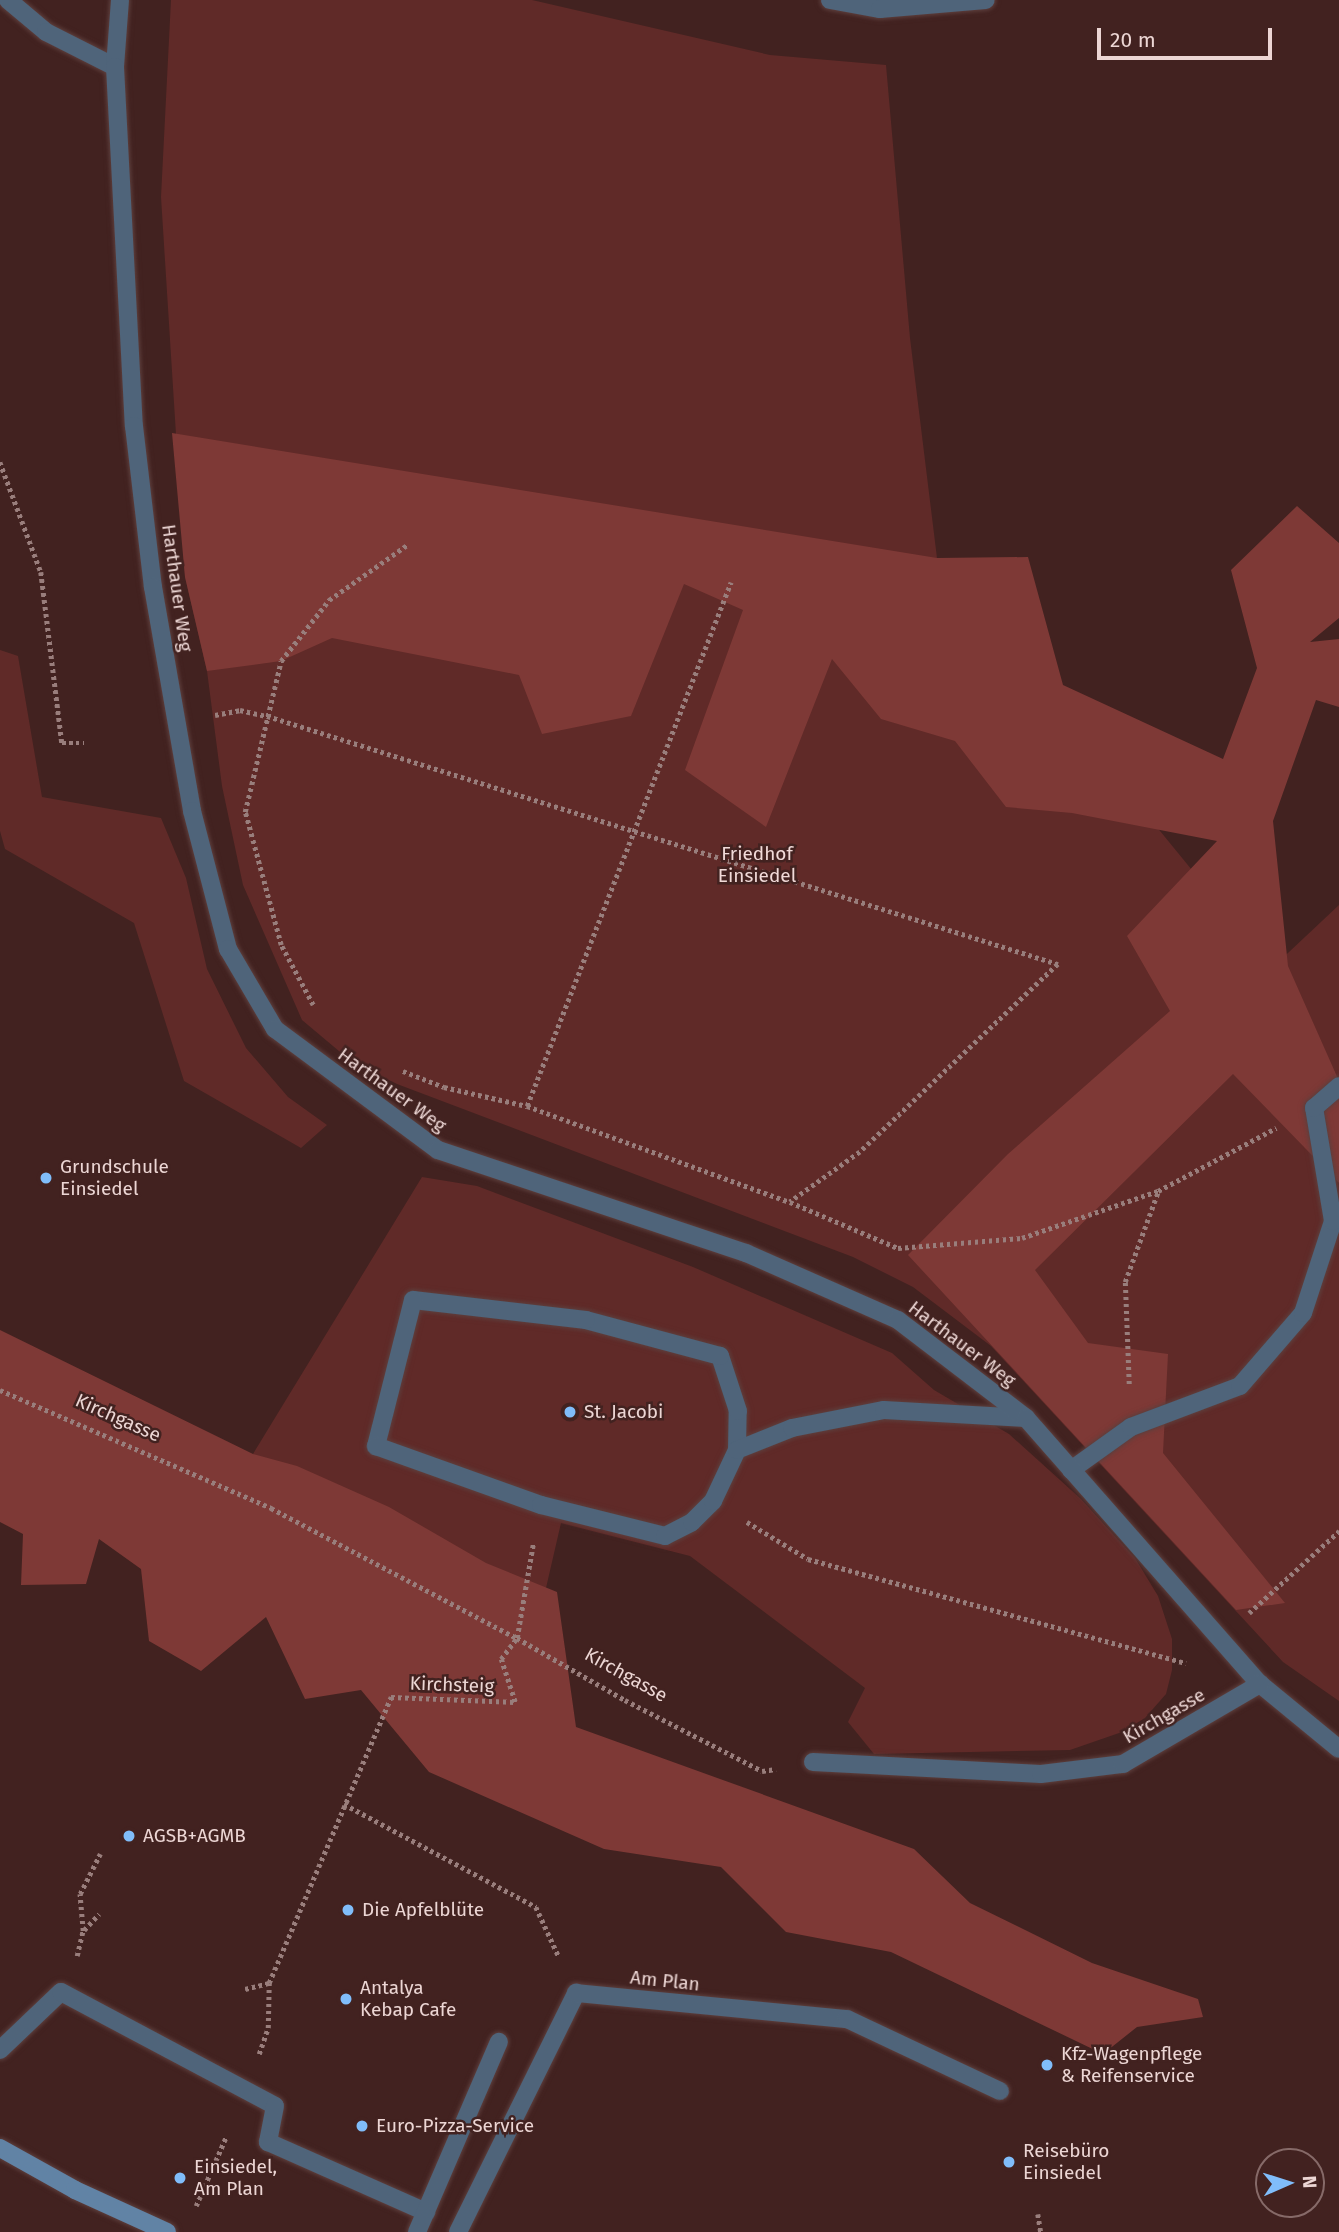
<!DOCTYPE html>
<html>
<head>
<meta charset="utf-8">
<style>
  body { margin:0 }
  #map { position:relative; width:1339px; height:2232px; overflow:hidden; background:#422220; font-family:"Fira Sans",sans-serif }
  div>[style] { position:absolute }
  .green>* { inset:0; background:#602a28 }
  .forest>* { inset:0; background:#7e3936 }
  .path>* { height:4.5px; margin-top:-2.25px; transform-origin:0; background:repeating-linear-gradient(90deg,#997e7c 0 3.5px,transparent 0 7px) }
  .roads { filter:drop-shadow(0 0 2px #5d3f3d) drop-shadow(0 0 2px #5d3f3d) }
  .service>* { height:18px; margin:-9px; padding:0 9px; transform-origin:9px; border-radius:9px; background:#4f647a }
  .pedestrian>* { height:18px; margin:-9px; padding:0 9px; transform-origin:9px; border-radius:9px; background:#4f647a }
  .minor>* { height:18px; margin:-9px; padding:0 9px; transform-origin:9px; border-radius:9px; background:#4f647a }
  .secondary>* { height:18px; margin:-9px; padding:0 9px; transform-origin:9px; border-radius:9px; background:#6183a5 }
  .dots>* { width:19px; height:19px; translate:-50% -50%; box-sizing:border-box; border:4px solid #422220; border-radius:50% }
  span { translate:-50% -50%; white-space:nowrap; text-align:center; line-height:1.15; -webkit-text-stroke:5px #422220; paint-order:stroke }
  .street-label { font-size:19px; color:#ecd6d4 }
  .park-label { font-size:19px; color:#f1dad8 }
  .poi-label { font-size:19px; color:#ecd6d4 }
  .left { translate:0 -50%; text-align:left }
  .north { position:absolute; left:1255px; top:2148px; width:70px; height:70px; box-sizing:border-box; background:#422220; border:2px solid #866a68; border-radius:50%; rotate:87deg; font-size:19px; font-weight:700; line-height:28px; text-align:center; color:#ecd6d4 }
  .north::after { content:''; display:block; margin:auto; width:24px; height:32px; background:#80bdfa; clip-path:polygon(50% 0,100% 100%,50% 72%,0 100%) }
  .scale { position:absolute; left:1097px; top:28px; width:175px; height:32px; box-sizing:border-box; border:4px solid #ecd6d4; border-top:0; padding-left:9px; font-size:21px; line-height:24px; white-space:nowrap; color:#ecd6d4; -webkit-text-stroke:5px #422220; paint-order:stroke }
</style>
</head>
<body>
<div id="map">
  <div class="green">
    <div style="clip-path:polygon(171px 0,532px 0,770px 55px,886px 65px,910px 338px,937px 558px,1272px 968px,1339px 905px,1339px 1701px,1283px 1662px,991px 1346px,913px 1287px,853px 1257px,397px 1084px,352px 1062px,302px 1020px,243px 885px,222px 786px,207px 671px,185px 577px,161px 197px)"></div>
    <div style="clip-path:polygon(0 650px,18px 656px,42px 797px,161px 818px,186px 878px,207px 969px,246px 1048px,288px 1097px,327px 1125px,301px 1148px,184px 1081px,134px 923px,5px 849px,0 831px)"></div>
    <div style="clip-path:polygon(422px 1177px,477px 1186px,693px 1267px,892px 1353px,934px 1390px,1009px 1434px,1081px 1499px,1135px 1558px,1158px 1596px,1172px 1639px,1172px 1670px,1166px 1694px,1145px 1718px,1122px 1732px,1070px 1750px,874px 1754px,848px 1722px,865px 1688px,690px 1556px,561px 1523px,537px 1627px,253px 1454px)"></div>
  </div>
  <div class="forest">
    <div style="clip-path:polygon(172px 433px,937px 558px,1028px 557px,1063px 685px,1223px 759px,1257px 668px,1231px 570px,1297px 506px,1339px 543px,1339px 618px,1310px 642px,1339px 639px,1339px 707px,1316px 700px,1273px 821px,1288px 966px,1339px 1081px,1339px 1183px,1233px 1074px,1035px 1270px,1088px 1343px,1168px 1354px,1163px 1453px,1285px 1603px,1236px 1610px,908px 1255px,1008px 1154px,1170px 1011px,1127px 936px,1217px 841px,1072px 813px,1006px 807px,955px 741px,881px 719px,832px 659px,766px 827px,685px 770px,743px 610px,684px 584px,631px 716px,542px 734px,519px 675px,332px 638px,281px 661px,207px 671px,185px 577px)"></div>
    <div style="clip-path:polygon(0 1330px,253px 1454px,297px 1466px,389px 1507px,486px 1563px,557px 1592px,576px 1727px,914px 1849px,970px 1903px,1092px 1963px,1198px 1999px,1203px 2017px,1137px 2027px,1103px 2054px,891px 1952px,786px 1932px,721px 1867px,604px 1849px,429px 1772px,361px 1690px,305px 1699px,266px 1617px,201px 1671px,149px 1641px,141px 1569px,99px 1539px,86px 1584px,21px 1585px,23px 1534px,0 1522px)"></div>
  </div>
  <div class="path">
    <div style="left:0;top:462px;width:117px;rotate:69.6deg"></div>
    <div style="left:41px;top:572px;width:172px;rotate:83deg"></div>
    <div style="left:62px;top:743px;width:22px"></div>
    <div style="left:215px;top:715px;width:25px;rotate:-11deg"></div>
    <div style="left:240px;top:710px;width:28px;rotate:13deg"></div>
    <div style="left:267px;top:716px;width:829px;rotate:17.41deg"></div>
    <div style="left:1058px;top:964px;width:273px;rotate:136.5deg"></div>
    <div style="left:860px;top:1152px;width:86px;rotate:144.5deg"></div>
    <div style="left:313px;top:1005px;width:68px;rotate:-118.1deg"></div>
    <div style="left:281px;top:945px;width:138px;rotate:-105.1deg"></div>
    <div style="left:245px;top:812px;width:155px;rotate:-76.6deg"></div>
    <div style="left:281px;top:661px;width:78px;rotate:-51.8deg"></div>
    <div style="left:329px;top:600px;width:95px;rotate:-35.2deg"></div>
    <div style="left:403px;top:1071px;width:44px;rotate:21.3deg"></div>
    <div style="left:444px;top:1087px;width:85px;rotate:12.9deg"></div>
    <div style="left:527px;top:1106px;width:280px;rotate:20.1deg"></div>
    <div style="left:790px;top:1202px;width:117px;rotate:23.1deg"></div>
    <div style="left:898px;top:1248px;width:124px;rotate:-4.6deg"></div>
    <div style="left:1022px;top:1238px;width:144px;rotate:-19.1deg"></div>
    <div style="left:1158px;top:1191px;width:134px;rotate:-28.1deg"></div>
    <div style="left:527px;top:1106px;width:562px;rotate:-68.73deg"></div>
    <div style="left:1129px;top:1384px;width:102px;rotate:-92.2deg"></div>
    <div style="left:1125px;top:1282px;width:96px;rotate:-69.9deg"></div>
    <div style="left:0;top:1390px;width:296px;rotate:23.5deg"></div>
    <div style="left:271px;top:1508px;width:278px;rotate:27.9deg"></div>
    <div style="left:517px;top:1638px;width:125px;rotate:29.9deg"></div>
    <div style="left:625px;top:1700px;width:154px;rotate:27.4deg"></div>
    <div style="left:762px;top:1771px;width:14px;rotate:-8deg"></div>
    <div style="left:747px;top:1522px;width:71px;rotate:31.2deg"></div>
    <div style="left:808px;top:1559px;width:392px;rotate:15.4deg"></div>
    <div style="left:1249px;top:1613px;width:122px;rotate:-42.3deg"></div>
    <div style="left:344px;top:1804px;width:218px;rotate:28.2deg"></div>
    <div style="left:536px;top:1907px;width:55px;rotate:65.3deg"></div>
    <div style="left:84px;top:1930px;width:22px;rotate:-47deg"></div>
    <div style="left:77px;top:1956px;width:26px;rotate:-77deg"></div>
    <div style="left:83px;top:1931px;width:37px;rotate:-95deg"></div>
    <div style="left:80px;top:1894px;width:45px;rotate:-63.4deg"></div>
    <div style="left:245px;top:1989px;width:25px;rotate:-14deg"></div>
    <div style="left:269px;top:1983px;width:311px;rotate:-66.9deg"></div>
    <div style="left:391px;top:1697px;width:124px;rotate:2.3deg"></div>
    <div style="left:515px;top:1702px;width:45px;rotate:-108deg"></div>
    <div style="left:501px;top:1659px;width:26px;rotate:-53deg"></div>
    <div style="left:517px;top:1638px;width:95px;rotate:-80.3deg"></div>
    <div style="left:259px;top:2054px;width:28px;rotate:-71deg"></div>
    <div style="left:268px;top:2028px;width:45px;rotate:-88.7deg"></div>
    <div style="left:196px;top:2206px;width:75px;rotate:-66.5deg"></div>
    <div style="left:1038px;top:2214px;width:18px;rotate:81deg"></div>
  </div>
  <div class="roads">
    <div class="service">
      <div style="left:8px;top:0;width:50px;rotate:40.1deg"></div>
      <div style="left:46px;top:32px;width:77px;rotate:26.9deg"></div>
      <div style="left:737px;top:1450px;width:39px;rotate:-89deg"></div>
      <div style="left:738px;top:1411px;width:58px;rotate:-108.1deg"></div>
      <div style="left:720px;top:1356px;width:139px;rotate:-165deg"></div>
      <div style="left:586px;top:1320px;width:174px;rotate:-173.4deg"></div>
      <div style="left:413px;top:1300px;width:151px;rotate:104.2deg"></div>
      <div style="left:376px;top:1446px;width:175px;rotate:19.7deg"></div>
      <div style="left:541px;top:1505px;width:128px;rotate:14deg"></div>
      <div style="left:665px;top:1536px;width:30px;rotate:-27deg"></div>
      <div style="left:692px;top:1522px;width:30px;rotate:-45deg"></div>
      <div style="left:713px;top:1501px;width:56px;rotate:-64.8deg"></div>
      <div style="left:737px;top:1450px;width:59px;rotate:-21.8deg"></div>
      <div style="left:792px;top:1428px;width:94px;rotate:-11.1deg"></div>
      <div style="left:884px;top:1410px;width:142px;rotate:3.2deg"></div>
      <div style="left:1071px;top:1470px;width:74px;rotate:-35.6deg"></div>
      <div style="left:1131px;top:1427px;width:116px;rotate:-20.6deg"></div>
      <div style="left:1240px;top:1386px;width:96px;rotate:-49.2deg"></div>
      <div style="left:1303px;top:1313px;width:97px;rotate:-71.9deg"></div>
      <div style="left:1333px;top:1221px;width:115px;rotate:-99.5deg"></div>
      <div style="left:1314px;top:1108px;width:33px;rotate:-41deg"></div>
    </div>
    <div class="pedestrian">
      <div style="left:0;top:2050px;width:84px;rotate:-43.6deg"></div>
      <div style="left:61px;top:1992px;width:242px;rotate:28deg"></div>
      <div style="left:275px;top:2106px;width:37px;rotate:101deg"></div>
      <div style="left:268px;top:2142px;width:173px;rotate:23.9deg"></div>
      <div style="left:417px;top:2232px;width:207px;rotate:-66.7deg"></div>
    </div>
    <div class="minor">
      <div style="left:120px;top:0;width:67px;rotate:94.3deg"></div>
      <div style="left:115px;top:67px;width:360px;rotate:87deg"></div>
      <div style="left:134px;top:426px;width:162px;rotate:83.3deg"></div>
      <div style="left:153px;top:587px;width:227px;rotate:80.1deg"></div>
      <div style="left:192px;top:811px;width:143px;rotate:75.4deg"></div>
      <div style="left:228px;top:949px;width:93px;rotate:59.6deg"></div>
      <div style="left:275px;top:1029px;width:203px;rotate:36.6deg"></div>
      <div style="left:438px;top:1150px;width:325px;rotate:18.5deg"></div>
      <div style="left:746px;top:1253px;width:166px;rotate:23.8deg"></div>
      <div style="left:898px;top:1320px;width:161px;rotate:37.4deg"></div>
      <div style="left:1026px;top:1418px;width:354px;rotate:48.7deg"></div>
      <div style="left:1260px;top:1684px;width:102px;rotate:39.4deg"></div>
      <div style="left:830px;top:0;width:51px;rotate:10.2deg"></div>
      <div style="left:880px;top:9px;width:106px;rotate:-4.9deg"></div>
      <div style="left:813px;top:1762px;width:228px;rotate:3deg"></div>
      <div style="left:1041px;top:1774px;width:83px;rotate:-7deg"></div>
      <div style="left:1123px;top:1764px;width:159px;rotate:-30.3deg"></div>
      <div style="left:458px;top:2232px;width:267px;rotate:-63.7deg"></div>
      <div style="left:576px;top:1993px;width:272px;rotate:5.5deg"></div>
      <div style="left:847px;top:2019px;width:169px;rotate:25.2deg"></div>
    </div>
    <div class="secondary">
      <div style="left:0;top:2148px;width:86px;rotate:29.2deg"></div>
      <div style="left:75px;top:2190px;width:101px;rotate:24.5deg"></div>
    </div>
  </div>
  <div class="dots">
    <div style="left:46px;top:1178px;background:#80bdfa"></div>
    <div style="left:570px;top:1412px;background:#80bdfa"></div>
    <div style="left:129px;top:1836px;background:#80bdfa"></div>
    <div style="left:348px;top:1910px;background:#80bdfa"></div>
    <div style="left:346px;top:1999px;background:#80bdfa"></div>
    <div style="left:1047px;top:2065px;background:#80bdfa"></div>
    <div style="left:362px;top:2126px;background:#80bdfa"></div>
    <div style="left:1009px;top:2162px;background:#80bdfa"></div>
    <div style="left:180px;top:2178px;background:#80bdfa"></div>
  </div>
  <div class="street-label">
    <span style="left:177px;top:588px;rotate:82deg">Harthauer Weg</span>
    <span style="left:392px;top:1090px;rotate:36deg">Harthauer Weg</span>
    <span style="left:962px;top:1344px;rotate:37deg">Harthauer Weg</span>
    <span style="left:118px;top:1418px;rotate:24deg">Kirchgasse</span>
    <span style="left:626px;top:1675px;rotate:29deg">Kirchgasse</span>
    <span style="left:452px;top:1685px;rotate:2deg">Kirchsteig</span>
    <span style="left:1164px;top:1716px;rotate:-30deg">Kirchgasse</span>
    <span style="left:665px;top:1981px;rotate:6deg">Am Plan</span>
  </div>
  <div class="park-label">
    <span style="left:757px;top:865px">Friedhof<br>Einsiedel</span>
  </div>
  <div class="poi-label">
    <span class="left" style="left:60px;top:1178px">Grundschule<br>Einsiedel</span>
    <span class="left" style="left:584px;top:1412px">St. Jacobi</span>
    <span class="left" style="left:143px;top:1836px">AGSB+AGMB</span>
    <span class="left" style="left:362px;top:1910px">Die Apfelblüte</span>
    <span class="left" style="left:360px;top:1999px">Antalya<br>Kebap Cafe</span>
    <span class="left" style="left:1061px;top:2065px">Kfz-Wagenpflege<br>&amp; Reifenservice</span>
    <span class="left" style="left:376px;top:2126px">Euro-Pizza-Service</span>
    <span class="left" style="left:1023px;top:2162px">Reisebüro<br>Einsiedel</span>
    <span class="left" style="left:194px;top:2178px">Einsiedel,<br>Am Plan</span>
  </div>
  <div class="north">N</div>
  <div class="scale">20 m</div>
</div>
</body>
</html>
